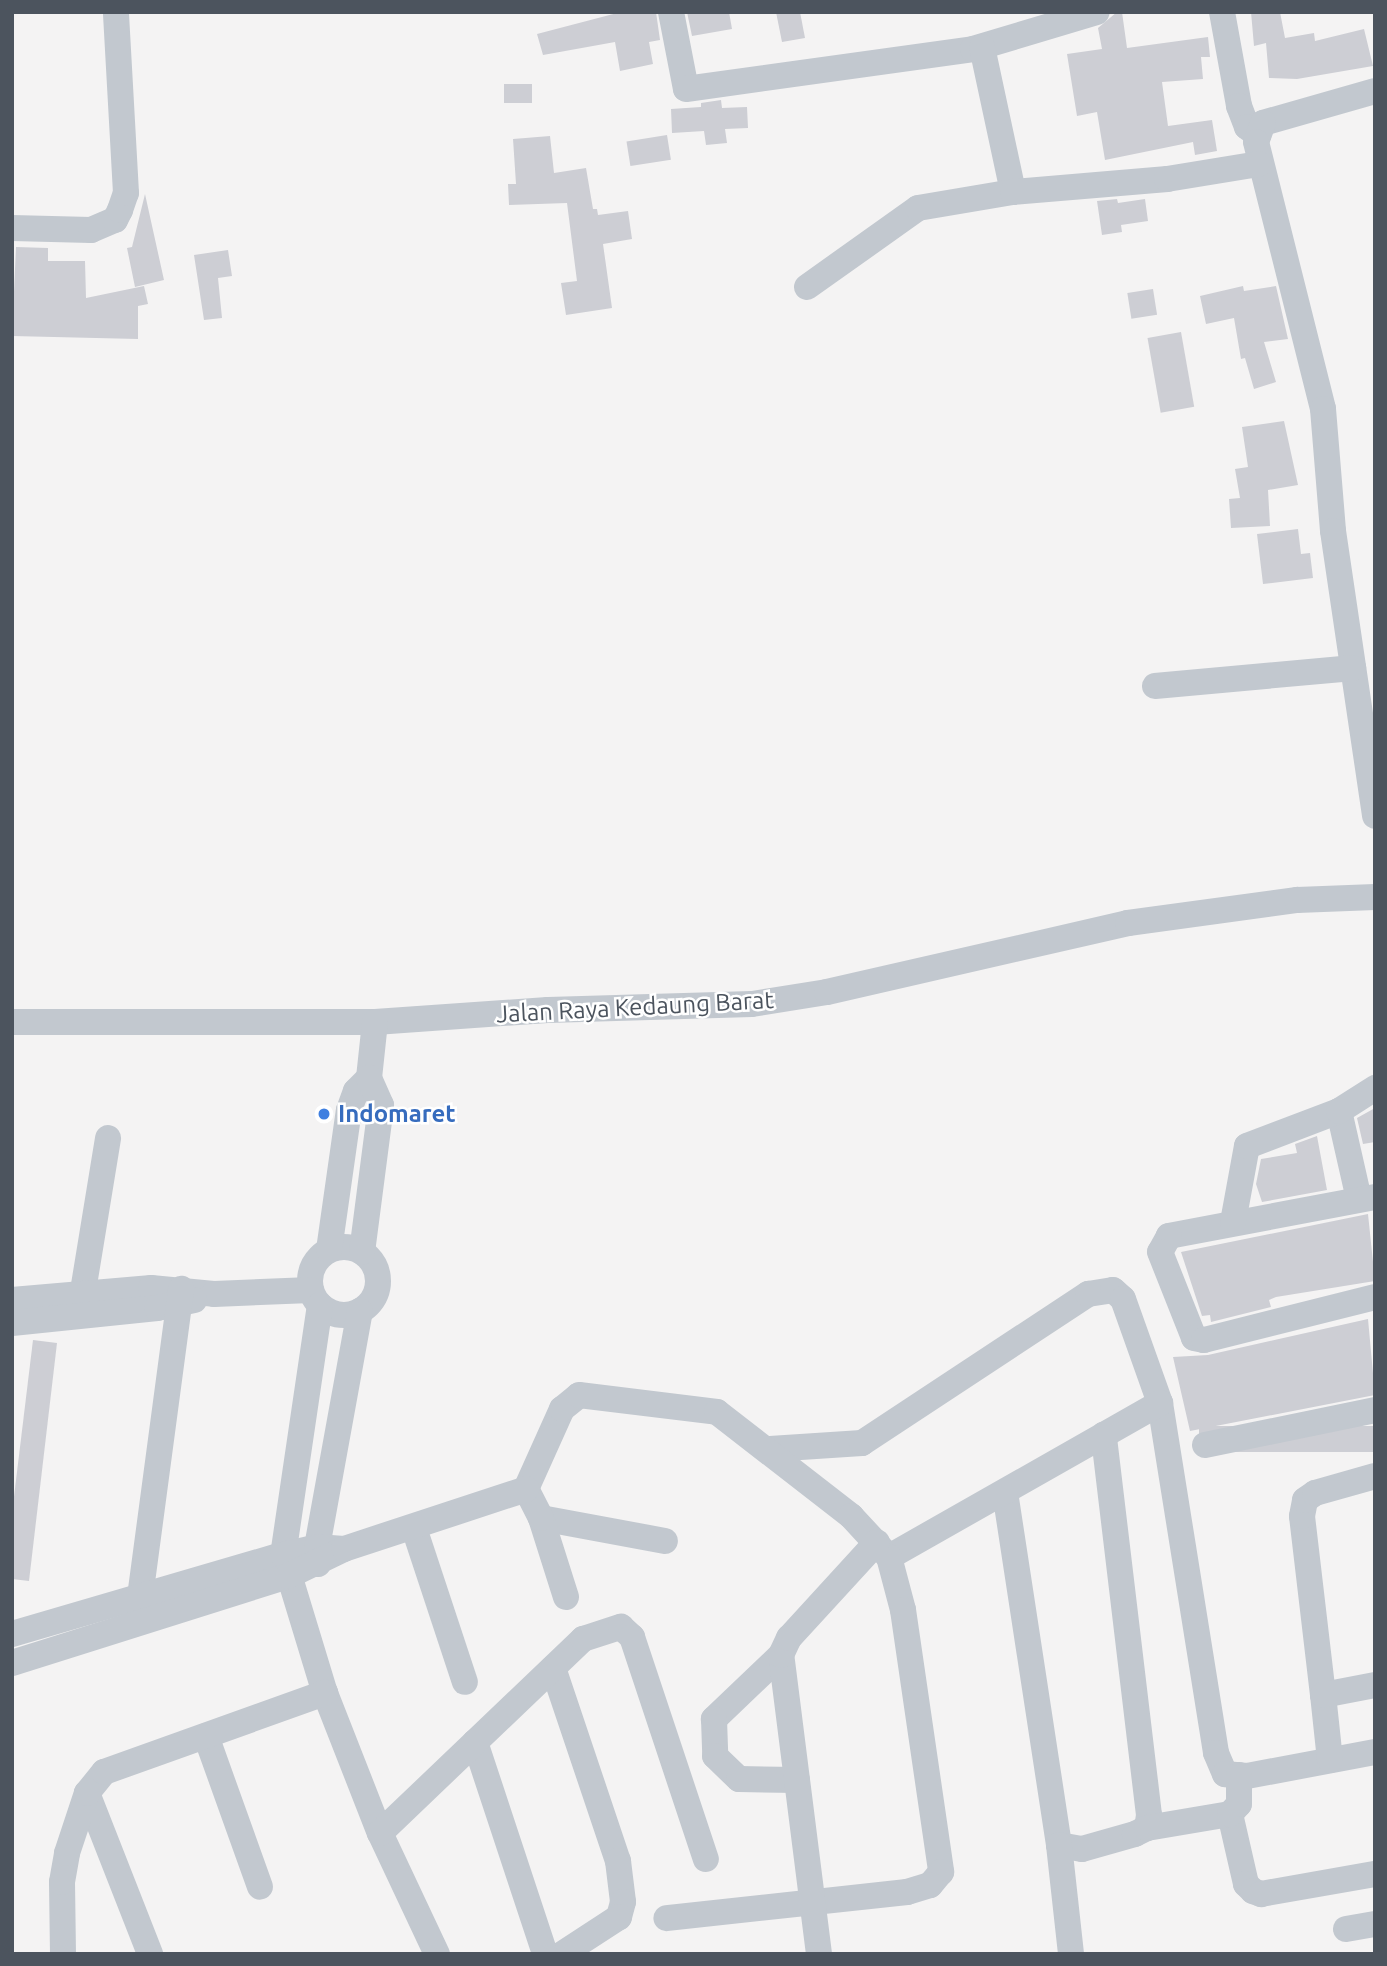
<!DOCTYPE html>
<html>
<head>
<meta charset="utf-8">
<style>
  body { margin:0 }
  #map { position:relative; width:1387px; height:1966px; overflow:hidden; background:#f4f3f3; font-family:Ubuntu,sans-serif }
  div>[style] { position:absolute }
  .building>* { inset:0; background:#cdced4; transform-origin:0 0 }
  .minor>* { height:26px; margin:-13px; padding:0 13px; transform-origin:13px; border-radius:13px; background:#c2c8cf }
  .minor>.ring { margin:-13px; padding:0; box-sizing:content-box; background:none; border:26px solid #c2c8cf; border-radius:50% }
  .dots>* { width:19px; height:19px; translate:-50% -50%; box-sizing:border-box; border:4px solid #fff; border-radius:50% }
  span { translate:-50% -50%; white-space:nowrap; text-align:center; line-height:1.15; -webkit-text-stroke:5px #fff; paint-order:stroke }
  .street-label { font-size:24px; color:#4c545e }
  .shop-label { font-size:24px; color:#366cbe; font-weight:700 }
  .left { translate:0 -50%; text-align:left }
  .frame { position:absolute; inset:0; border:14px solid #4c545e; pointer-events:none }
</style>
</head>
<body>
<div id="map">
  <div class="building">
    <div style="clip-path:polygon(621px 12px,656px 12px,660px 40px,649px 42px,653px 64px,620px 71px,615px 42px,543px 55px,537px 34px)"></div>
    <div style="clip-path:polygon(687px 12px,729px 12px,732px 29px,692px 36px)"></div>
    <div style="clip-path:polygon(776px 12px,800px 12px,805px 38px,782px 42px)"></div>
    <div style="clip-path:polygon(1117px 12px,1122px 12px,1127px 48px,1208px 37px,1210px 57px,1201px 57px,1203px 79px,1162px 82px,1168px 126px,1212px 120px,1217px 151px,1195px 155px,1193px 142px,1105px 160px,1097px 112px,1077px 116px,1067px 54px,1102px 49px,1098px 28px)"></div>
    <div style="clip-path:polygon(1251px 12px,1280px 12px,1285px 38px,1314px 33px,1315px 41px,1364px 29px,1373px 66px,1297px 79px,1269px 78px,1266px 43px,1254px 46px)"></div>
    <div style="left:504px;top:84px;width:28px;height:19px"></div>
    <div style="clip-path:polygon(721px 100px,722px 108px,747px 107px,748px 128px,725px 129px,727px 143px,706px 145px,704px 131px,672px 133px,671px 109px,701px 107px,701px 103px)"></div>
    <div style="left:667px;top:135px;width:25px;height:41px;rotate:81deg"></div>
    <div style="clip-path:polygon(550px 136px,554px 173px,586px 168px,593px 209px,597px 209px,598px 215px,628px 211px,632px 239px,603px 244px,612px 308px,566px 315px,561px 283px,577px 281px,567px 203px,509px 205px,508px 184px,516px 184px,513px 139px)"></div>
    <div style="clip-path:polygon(145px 194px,164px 280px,135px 287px,127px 248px,132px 247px)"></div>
    <div style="clip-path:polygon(1117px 199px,1118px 203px,1145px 199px,1148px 221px,1121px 225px,1122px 232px,1102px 235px,1097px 201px)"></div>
    <div style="clip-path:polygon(16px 247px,48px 248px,48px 261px,85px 261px,86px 298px,144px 286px,148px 304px,138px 306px,138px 339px,12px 336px)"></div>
    <div style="clip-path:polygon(228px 250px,232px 276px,218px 278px,222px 318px,204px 320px,194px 255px)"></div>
    <div style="clip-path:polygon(1243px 286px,1244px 291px,1276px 286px,1288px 339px,1264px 342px,1276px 382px,1254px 389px,1245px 358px,1241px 359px,1234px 318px,1206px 324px,1200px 296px)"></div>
    <div style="left:1153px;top:289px;width:26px;height:26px;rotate:81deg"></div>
    <div style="left:1181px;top:332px;width:76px;height:34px;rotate:80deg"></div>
    <div style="clip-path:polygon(1284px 421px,1298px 485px,1268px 490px,1270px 526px,1231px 528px,1229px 499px,1240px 498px,1235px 469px,1248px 467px,1242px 427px)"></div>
    <div style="clip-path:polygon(1298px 529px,1301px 554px,1310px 553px,1313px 578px,1263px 584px,1257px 534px)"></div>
    <div style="clip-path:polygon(1375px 1108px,1375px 1142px,1363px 1144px,1357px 1118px)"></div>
    <div style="clip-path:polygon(1317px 1136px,1327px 1190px,1262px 1202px,1256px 1184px,1261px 1159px,1297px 1153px,1295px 1144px)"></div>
    <div style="clip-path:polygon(1368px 1214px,1375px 1281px,1276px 1297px,1269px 1300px,1271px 1307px,1211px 1322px,1210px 1315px,1202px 1316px,1181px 1252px)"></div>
    <div style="clip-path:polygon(1368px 1319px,1375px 1395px,1190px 1431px,1173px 1357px,1208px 1355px)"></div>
    <div style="clip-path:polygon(33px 1340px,57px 1343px,29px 1581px,12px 1579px,12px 1513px)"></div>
    <div style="left:1375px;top:1426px;width:26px;height:176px;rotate:90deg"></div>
  </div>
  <div class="minor">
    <div style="left:671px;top:12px;width:78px;rotate:79deg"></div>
    <div style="left:686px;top:89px;width:290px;rotate:-7.9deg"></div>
    <div style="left:973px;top:49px;width:129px;rotate:-16.6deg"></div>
    <div style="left:1222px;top:12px;width:96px;rotate:79.7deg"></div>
    <div style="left:1239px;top:106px;width:22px;rotate:69deg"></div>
    <div style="left:1247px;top:127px;width:14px;rotate:36deg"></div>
    <div style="left:982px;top:47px;width:148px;rotate:77.9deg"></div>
    <div style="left:1375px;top:91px;width:116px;rotate:164.1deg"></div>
    <div style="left:1263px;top:123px;width:20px;rotate:110deg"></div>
    <div style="left:1256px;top:142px;width:275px;rotate:75.9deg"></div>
    <div style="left:1323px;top:409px;width:122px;rotate:85.3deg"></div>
    <div style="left:1333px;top:531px;width:288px;rotate:81.6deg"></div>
    <div style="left:12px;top:228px;width:79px;rotate:1.5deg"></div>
    <div style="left:91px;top:230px;width:26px;rotate:-23deg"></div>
    <div style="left:115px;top:220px;width:11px;rotate:-63deg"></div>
    <div style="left:120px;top:210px;width:18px;rotate:-71deg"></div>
    <div style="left:126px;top:193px;width:181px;rotate:-93.2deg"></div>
    <div style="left:807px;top:287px;width:136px;rotate:-35.4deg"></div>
    <div style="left:918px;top:208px;width:96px;rotate:-9.6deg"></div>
    <div style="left:1013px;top:192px;width:155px;rotate:-4.8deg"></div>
    <div style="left:1167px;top:179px;width:93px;rotate:-9.3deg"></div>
    <div style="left:1155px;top:686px;width:199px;rotate:-5.2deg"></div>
    <div style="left:12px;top:1022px;width:363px"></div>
    <div style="left:375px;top:1022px;width:173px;rotate:-4deg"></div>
    <div style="left:548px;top:1010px;width:204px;rotate:-1.7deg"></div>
    <div style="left:752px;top:1004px;width:76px;rotate:-9.1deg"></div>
    <div style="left:827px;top:992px;width:309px;rotate:-12.9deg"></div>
    <div style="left:1128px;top:923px;width:171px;rotate:-7.8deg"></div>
    <div style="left:1297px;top:900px;width:78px;rotate:-2.2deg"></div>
    <div style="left:1339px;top:1111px;width:90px;rotate:77.2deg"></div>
    <div style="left:1375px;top:1197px;width:210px;rotate:169.3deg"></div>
    <div style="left:1169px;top:1236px;width:18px;rotate:119deg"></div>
    <div style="left:1160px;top:1252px;width:92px;rotate:68.4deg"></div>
    <div style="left:1194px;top:1338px;width:10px;rotate:11deg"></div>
    <div style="left:1204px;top:1340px;width:176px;rotate:-14.1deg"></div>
    <div style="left:1233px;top:1222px;width:77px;rotate:-79.6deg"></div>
    <div style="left:1247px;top:1146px;width:98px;rotate:-20.8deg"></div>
    <div style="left:1339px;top:1111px;width:43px;rotate:-32.6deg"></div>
    <div class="ring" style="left:310px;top:1247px;width:42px;height:42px"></div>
    <div style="left:329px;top:1250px;width:141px;rotate:-81.9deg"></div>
    <div style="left:349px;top:1110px;width:20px;rotate:-70deg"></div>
    <div style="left:356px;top:1091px;width:18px;rotate:-45deg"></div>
    <div style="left:369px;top:1078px;width:56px;rotate:-83.9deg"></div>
    <div style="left:362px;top:1252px;width:148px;rotate:-82.6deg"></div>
    <div style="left:381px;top:1105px;width:30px;rotate:-114deg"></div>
    <div style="left:83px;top:1291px;width:155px;rotate:-80.7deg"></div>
    <div style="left:12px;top:1300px;width:140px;rotate:-4.9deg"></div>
    <div style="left:151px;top:1288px;width:63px;rotate:5.4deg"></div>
    <div style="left:214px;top:1294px;width:97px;rotate:-2.4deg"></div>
    <div style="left:320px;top:1305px;width:253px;rotate:98.4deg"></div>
    <div style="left:283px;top:1555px;width:144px;rotate:73.1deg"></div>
    <div style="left:325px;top:1693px;width:150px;rotate:68.6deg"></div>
    <div style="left:380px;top:1833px;width:134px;rotate:64.8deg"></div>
    <div style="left:12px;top:1323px;width:146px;rotate:-5.9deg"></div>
    <div style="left:157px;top:1308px;width:38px;rotate:-12deg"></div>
    <div style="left:1205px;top:1445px;width:174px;rotate:-11.6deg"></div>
    <div style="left:770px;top:1449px;width:92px;rotate:-3.7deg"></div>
    <div style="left:862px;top:1443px;width:271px;rotate:-33.4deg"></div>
    <div style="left:1088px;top:1294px;width:25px;rotate:-9deg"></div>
    <div style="left:1113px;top:1290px;width:13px;rotate:42deg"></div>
    <div style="left:1123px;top:1299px;width:110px;rotate:70.4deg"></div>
    <div style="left:1160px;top:1403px;width:354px;rotate:80.9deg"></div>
    <div style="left:1216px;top:1753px;width:23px;rotate:67deg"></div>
    <div style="left:1225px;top:1774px;width:22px;rotate:5deg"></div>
    <div style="left:1247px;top:1776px;width:130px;rotate:-10.6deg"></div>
    <div style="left:1005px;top:1492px;width:357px;rotate:81.3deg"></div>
    <div style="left:1059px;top:1845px;width:23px;rotate:10deg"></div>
    <div style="left:1082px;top:1849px;width:55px;rotate:-15.8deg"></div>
    <div style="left:1135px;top:1834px;width:13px;rotate:-27deg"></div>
    <div style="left:1147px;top:1828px;width:13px;rotate:-81deg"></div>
    <div style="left:1149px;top:1815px;width:383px;rotate:-96.8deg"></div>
    <div style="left:541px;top:1518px;width:126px;rotate:10.5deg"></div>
    <div style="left:414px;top:1528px;width:162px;rotate:71.7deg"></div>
    <div style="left:889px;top:1557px;width:312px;rotate:-29.6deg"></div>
    <div style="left:318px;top:1564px;width:17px;rotate:-93deg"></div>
    <div style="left:317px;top:1547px;width:240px;rotate:-79.7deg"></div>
    <div style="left:140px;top:1597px;width:311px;rotate:-82.4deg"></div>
    <div style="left:566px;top:1597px;width:83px;rotate:-107.6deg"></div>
    <div style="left:541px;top:1518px;width:33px;rotate:-117deg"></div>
    <div style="left:526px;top:1489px;width:88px;rotate:-65.8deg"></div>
    <div style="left:562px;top:1409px;width:22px;rotate:-39deg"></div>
    <div style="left:579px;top:1395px;width:139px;rotate:7deg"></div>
    <div style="left:717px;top:1412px;width:170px;rotate:37.8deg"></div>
    <div style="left:851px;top:1516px;width:56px;rotate:47.2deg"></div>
    <div style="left:889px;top:1557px;width:55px;rotate:75.2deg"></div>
    <div style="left:903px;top:1610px;width:265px;rotate:81.7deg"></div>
    <div style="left:941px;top:1872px;width:17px;rotate:130deg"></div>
    <div style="left:930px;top:1885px;width:24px;rotate:163deg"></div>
    <div style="left:907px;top:1892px;width:242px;rotate:173.8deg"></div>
    <div style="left:12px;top:1634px;width:282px;rotate:-16.3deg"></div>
    <div style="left:283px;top:1555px;width:35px;rotate:-13deg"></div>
    <div style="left:317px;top:1547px;width:27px;rotate:4deg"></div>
    <div style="left:781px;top:1655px;width:93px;rotate:136.3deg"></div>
    <div style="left:714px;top:1719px;width:37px;rotate:88deg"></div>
    <div style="left:715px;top:1756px;width:33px;rotate:44deg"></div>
    <div style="left:739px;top:1779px;width:58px;rotate:1deg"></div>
    <div style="left:12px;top:1663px;width:289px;rotate:-17.5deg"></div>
    <div style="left:288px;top:1576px;width:62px;rotate:-25.7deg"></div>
    <div style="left:344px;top:1549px;width:192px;rotate:-18.2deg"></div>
    <div style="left:553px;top:1668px;width:204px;rotate:71.4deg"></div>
    <div style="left:618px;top:1861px;width:41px;rotate:83deg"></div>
    <div style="left:623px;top:1902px;width:16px;rotate:105deg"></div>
    <div style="left:619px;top:1917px;width:68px;rotate:147deg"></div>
    <div style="left:1323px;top:1695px;width:180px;rotate:-96.7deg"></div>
    <div style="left:1302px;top:1516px;width:16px;rotate:-79deg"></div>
    <div style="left:1305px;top:1500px;width:12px;rotate:-35deg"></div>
    <div style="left:1315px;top:1493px;width:62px;rotate:-15.8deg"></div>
    <div style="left:206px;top:1736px;width:160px;rotate:70.3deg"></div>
    <div style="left:475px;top:1742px;width:223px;rotate:71.7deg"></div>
    <div style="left:1330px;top:1760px;width:65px;rotate:-96.1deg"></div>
    <div style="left:1323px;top:1695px;width:53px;rotate:-10.9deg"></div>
    <div style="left:87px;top:1793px;width:173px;rotate:68.6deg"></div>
    <div style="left:1230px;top:1814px;width:72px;rotate:77.1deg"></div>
    <div style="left:1246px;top:1884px;width:10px;rotate:45deg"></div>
    <div style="left:1253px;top:1891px;width:9px;rotate:21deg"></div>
    <div style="left:1261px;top:1894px;width:116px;rotate:-10deg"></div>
    <div style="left:1147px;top:1828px;width:84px;rotate:-9.6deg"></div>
    <div style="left:1230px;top:1814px;width:13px;rotate:-48deg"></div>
    <div style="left:1239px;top:1804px;width:29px;rotate:-90deg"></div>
    <div style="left:380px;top:1833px;width:281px;rotate:-43.7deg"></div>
    <div style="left:583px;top:1639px;width:40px;rotate:-18deg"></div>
    <div style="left:621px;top:1627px;width:15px;rotate:42deg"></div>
    <div style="left:632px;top:1637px;width:234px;rotate:71.6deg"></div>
    <div style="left:1059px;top:1845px;width:110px;rotate:83.7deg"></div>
    <div style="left:1346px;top:1929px;width:29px;rotate:-10deg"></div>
    <div style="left:63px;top:1954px;width:72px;rotate:-90.8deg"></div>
    <div style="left:62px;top:1882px;width:29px;rotate:-80deg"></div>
    <div style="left:67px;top:1853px;width:63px;rotate:-71.6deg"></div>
    <div style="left:87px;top:1793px;width:27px;rotate:-51deg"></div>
    <div style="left:104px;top:1772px;width:235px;rotate:-19.7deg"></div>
    <div style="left:819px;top:1954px;width:301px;rotate:-97.2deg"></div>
    <div style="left:781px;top:1655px;width:19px;rotate:-65deg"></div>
    <div style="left:789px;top:1638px;width:130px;rotate:-47.5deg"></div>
  </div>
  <div class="dots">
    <div style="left:324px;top:1114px;background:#3f7fe0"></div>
  </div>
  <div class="street-label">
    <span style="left:635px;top:1007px;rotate:-3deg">Jalan Raya Kedaung Barat</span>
  </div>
  <div class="shop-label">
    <span class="left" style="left:338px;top:1114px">Indomaret</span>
  </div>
  <div class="frame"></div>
</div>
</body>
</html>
